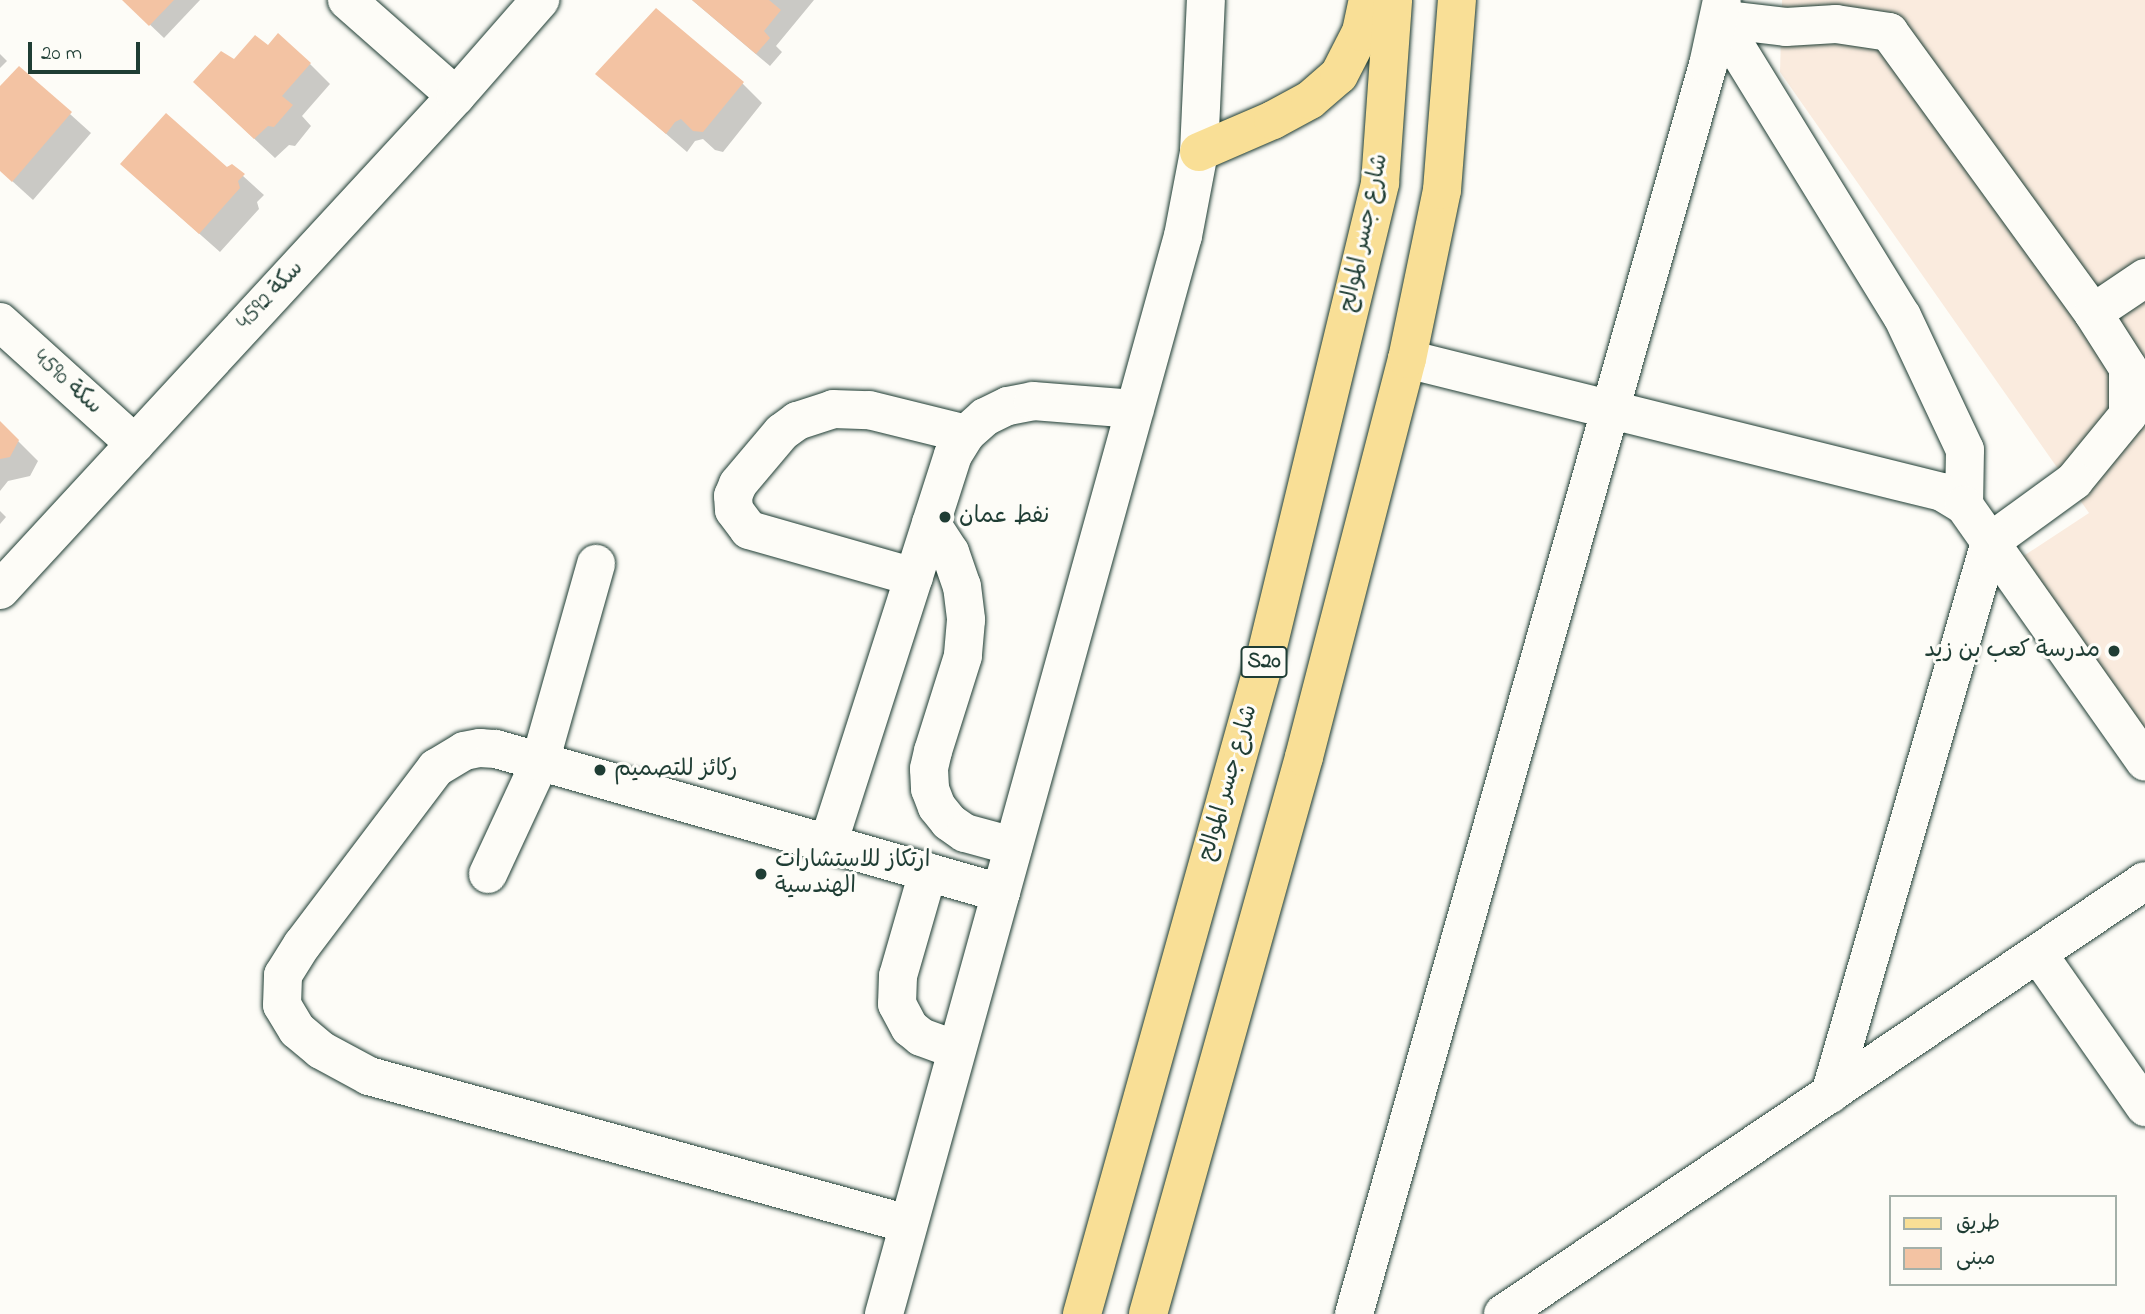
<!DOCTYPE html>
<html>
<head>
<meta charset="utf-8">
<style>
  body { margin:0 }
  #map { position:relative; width:2145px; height:1314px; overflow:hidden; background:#fdfcf7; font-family:"Indie Flower","Playpen Sans Arabic",sans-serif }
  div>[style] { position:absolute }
  .built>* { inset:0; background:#faebde }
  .shadow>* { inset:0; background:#0003 }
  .building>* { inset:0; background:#f3c3a3 }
  .roads { filter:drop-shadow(0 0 2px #1f3d34) drop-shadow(0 0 2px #1f3d34) }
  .minor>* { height:38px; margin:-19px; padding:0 19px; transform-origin:19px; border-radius:19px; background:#fdfcf7 }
  .major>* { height:38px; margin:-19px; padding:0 19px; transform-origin:19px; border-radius:19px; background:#f9df96 }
  .dots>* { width:19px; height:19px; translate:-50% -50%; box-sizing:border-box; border:4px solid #fdfcf7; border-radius:50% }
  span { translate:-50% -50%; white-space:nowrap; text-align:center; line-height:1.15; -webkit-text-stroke:6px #fdfcf7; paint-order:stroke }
  .shield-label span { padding:2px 5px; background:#fdfcf7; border:2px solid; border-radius:5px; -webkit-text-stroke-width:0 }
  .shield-label { font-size:21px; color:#1f3d34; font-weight:700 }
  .street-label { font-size:23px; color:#1f3d34 }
  .poi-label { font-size:23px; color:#1f3d34 }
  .left { translate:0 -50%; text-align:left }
  .right { translate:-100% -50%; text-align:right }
  .legend { position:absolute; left:1889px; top:1195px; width:228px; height:91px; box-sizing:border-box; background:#fdfcf7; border:2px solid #a4b0a9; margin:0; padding:9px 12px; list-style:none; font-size:21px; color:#1f3d34 }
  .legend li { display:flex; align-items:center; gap:14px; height:35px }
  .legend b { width:35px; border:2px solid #a4b0a9 }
  .scale { position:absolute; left:28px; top:42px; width:112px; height:32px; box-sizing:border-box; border:4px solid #1f3d34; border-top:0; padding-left:9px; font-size:21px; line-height:24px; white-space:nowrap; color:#1f3d34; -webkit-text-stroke:5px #fdfcf7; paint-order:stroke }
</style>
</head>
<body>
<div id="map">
  <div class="built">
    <div style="clip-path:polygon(1782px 0,2145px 0,2145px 746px,2022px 557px,2089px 513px,1780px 72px)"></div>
  </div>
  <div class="shadow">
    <div style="clip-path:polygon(124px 0,200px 0,164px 38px)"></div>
    <div style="clip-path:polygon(692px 0,814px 0,776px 46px,782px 52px,770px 66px)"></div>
    <div style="clip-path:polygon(0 54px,7px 61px,0 68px)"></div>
    <div style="clip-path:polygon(234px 61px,310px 64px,330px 84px,302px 116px,311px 126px,295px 146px,289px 145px,275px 158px,215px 102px)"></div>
    <div style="clip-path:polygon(19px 68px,91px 133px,33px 200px,0 170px,0 89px)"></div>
    <div style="clip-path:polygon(597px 74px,742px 83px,762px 103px,723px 152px,715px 150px,703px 139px,695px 141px,687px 152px)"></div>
    <div style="clip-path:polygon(232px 166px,264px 195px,257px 202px,259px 209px,220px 252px,142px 183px)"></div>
    <div style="clip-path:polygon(0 423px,38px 461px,30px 476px,8px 481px,0 491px)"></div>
    <div style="clip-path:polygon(0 511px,6px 517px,0 524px)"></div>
  </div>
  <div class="building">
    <div style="clip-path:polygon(122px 0,174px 0,149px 26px)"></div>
    <div style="clip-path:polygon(692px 0,769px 0,781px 10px,764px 31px,770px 38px,756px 54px)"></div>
    <div style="clip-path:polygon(656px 8px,744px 82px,703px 132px,693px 131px,681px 119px,675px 122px,666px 134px,595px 74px)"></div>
    <div style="clip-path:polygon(278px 33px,311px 63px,282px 96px,293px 105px,274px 127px,268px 126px,254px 139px,193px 82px,221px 51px,234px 59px,255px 35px,268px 45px)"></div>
    <div style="clip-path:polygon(19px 66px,72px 112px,12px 182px,0 171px,0 86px)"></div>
    <div style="clip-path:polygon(166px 113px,227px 167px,232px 164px,245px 174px,238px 181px,240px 188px,199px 234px,120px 164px)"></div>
    <div style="clip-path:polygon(0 421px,19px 440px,10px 457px,0 459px)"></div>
  </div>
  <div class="roads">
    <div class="minor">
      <div style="left:347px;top:0;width:145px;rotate:41.4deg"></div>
      <div style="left:1719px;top:19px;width:67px;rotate:6.8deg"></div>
      <div style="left:1786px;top:27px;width:50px;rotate:-3.4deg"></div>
      <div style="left:1836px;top:24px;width:54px;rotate:8.6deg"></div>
      <div style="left:1889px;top:32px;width:347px;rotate:54deg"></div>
      <div style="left:2093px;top:313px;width:65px;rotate:57.5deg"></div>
      <div style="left:2128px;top:368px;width:47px;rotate:90deg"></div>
      <div style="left:2128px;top:415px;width:85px;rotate:129.3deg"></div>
      <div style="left:2074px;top:481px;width:104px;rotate:144deg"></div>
      <div style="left:1990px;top:542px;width:575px;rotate:106.16deg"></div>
      <div style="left:1719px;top:19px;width:349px;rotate:58.4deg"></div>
      <div style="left:1902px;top:316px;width:148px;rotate:64.8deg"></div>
      <div style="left:1965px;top:450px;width:55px;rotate:91deg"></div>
      <div style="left:2093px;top:313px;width:63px;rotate:-33.9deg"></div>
      <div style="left:0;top:322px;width:182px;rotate:42.1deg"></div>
      <div style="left:1407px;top:359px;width:551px;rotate:13.96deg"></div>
      <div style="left:1942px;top:492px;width:26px;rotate:31deg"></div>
      <div style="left:1964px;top:505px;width:314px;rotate:54.8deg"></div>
      <div style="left:931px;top:523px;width:35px;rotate:57deg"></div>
      <div style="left:950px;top:552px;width:36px;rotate:71deg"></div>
      <div style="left:962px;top:586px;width:34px;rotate:83deg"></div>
      <div style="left:966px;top:620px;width:36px;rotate:95deg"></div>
      <div style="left:963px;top:656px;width:100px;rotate:107.5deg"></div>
      <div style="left:933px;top:751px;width:18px;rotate:103deg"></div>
      <div style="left:929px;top:769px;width:20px;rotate:87deg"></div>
      <div style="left:930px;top:789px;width:19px;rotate:69deg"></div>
      <div style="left:937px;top:807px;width:19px;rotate:51deg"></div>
      <div style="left:949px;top:822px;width:19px;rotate:35deg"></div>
      <div style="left:965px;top:833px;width:50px;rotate:15.2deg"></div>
      <div style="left:914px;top:577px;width:172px;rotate:-164.1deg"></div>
      <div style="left:749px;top:530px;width:25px;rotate:-127deg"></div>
      <div style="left:734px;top:510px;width:14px;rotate:-94deg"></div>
      <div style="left:733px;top:496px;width:13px;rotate:-67deg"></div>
      <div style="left:738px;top:484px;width:68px;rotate:-49.8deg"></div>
      <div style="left:782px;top:432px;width:19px;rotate:-36deg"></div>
      <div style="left:797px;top:421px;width:38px;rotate:-18deg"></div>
      <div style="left:833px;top:409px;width:36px;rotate:2deg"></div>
      <div style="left:869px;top:410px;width:100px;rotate:13.9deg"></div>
      <div style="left:0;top:590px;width:672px;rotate:-47.29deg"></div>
      <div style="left:456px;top:96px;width:128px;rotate:-48.8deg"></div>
      <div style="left:828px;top:844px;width:409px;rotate:-72.2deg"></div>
      <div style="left:953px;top:455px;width:25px;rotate:-58deg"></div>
      <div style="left:966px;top:434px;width:25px;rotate:-42deg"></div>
      <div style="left:985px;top:417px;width:25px;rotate:-26deg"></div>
      <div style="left:1008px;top:406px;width:25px;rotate:-11deg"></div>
      <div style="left:1033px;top:401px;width:102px;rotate:4.5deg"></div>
      <div style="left:928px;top:872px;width:108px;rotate:106.1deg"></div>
      <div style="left:898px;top:976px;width:28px;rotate:92deg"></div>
      <div style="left:897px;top:1004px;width:27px;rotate:62deg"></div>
      <div style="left:910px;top:1028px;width:14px;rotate:39deg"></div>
      <div style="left:921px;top:1037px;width:37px;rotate:20deg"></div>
      <div style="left:488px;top:874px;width:123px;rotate:-65.1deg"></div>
      <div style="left:540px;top:762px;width:206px;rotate:-74.2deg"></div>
      <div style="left:2038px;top:954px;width:187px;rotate:55deg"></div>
      <div style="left:908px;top:1224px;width:559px;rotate:-164.65deg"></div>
      <div style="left:369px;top:1076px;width:55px;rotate:-151.6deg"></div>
      <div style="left:321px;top:1050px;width:31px;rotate:-140deg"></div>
      <div style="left:297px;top:1030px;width:29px;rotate:-121deg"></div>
      <div style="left:282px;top:1005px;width:30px;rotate:-88deg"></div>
      <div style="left:283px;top:975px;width:36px;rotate:-58deg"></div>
      <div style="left:302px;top:945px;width:222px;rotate:-52.9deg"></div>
      <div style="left:436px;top:768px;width:33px;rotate:-31deg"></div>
      <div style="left:464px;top:751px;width:16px;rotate:-11deg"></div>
      <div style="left:480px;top:748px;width:16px;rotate:4deg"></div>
      <div style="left:496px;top:749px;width:525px;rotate:15.92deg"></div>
      <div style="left:884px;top:1314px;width:1119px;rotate:-74.5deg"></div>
      <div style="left:1183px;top:236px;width:86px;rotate:-79.2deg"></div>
      <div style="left:1199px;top:152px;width:152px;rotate:-87.4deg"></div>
      <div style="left:1354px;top:1314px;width:1298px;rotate:-74.18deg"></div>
      <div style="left:1708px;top:65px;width:66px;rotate:-77.8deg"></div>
      <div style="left:1503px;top:1314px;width:774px;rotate:-34deg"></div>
    </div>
    <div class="major">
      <div style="left:1199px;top:152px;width:81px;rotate:-23.4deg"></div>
      <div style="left:1273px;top:120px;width:42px;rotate:-28.4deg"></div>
      <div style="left:1310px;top:100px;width:38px;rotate:-41deg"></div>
      <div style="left:1339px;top:75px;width:48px;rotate:-62.9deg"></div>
      <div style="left:1361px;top:32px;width:33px;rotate:-78deg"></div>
      <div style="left:1082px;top:1314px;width:680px;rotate:-74.39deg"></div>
      <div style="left:1265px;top:659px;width:490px;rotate:-76.4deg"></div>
      <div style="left:1380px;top:183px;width:183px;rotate:-85.9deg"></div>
      <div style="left:1148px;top:1314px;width:578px;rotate:-74.35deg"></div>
      <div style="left:1304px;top:757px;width:411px;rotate:-75.5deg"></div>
      <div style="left:1407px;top:359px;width:173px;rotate:-78.3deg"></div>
      <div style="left:1442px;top:190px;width:191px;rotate:-85.5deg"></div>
    </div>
  </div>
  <div class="dots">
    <div style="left:945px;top:517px;background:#1f3d34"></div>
    <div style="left:2114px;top:651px;background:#1f3d34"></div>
    <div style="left:600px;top:770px;background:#1f3d34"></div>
    <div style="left:761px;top:874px;background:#1f3d34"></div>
  </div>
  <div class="shield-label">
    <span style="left:1264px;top:662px">S20</span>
  </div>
  <div class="street-label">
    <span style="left:1365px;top:233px;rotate:-78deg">شارع جسر الموالح</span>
    <span style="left:271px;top:296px;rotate:-47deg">سكة 4592</span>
    <span style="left:67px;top:383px;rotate:42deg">سكة 4590</span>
    <span style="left:1229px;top:783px;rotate:-74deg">شارع جسر الموالح</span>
  </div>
  <div class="poi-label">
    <span class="left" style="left:959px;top:517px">نفط عمان</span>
    <span class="right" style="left:2100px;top:651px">مدرسة كعب بن زيد</span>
    <span class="left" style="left:614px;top:770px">ركائز للتصميم</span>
    <span class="left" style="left:775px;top:874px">ارتكاز للاستشارات<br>الهندسية</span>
  </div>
  <ul class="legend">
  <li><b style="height:9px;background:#f9df96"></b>طريق</li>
  <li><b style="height:19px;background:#f3c3a3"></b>مبنى</li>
  </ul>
  <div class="scale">20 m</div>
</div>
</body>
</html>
